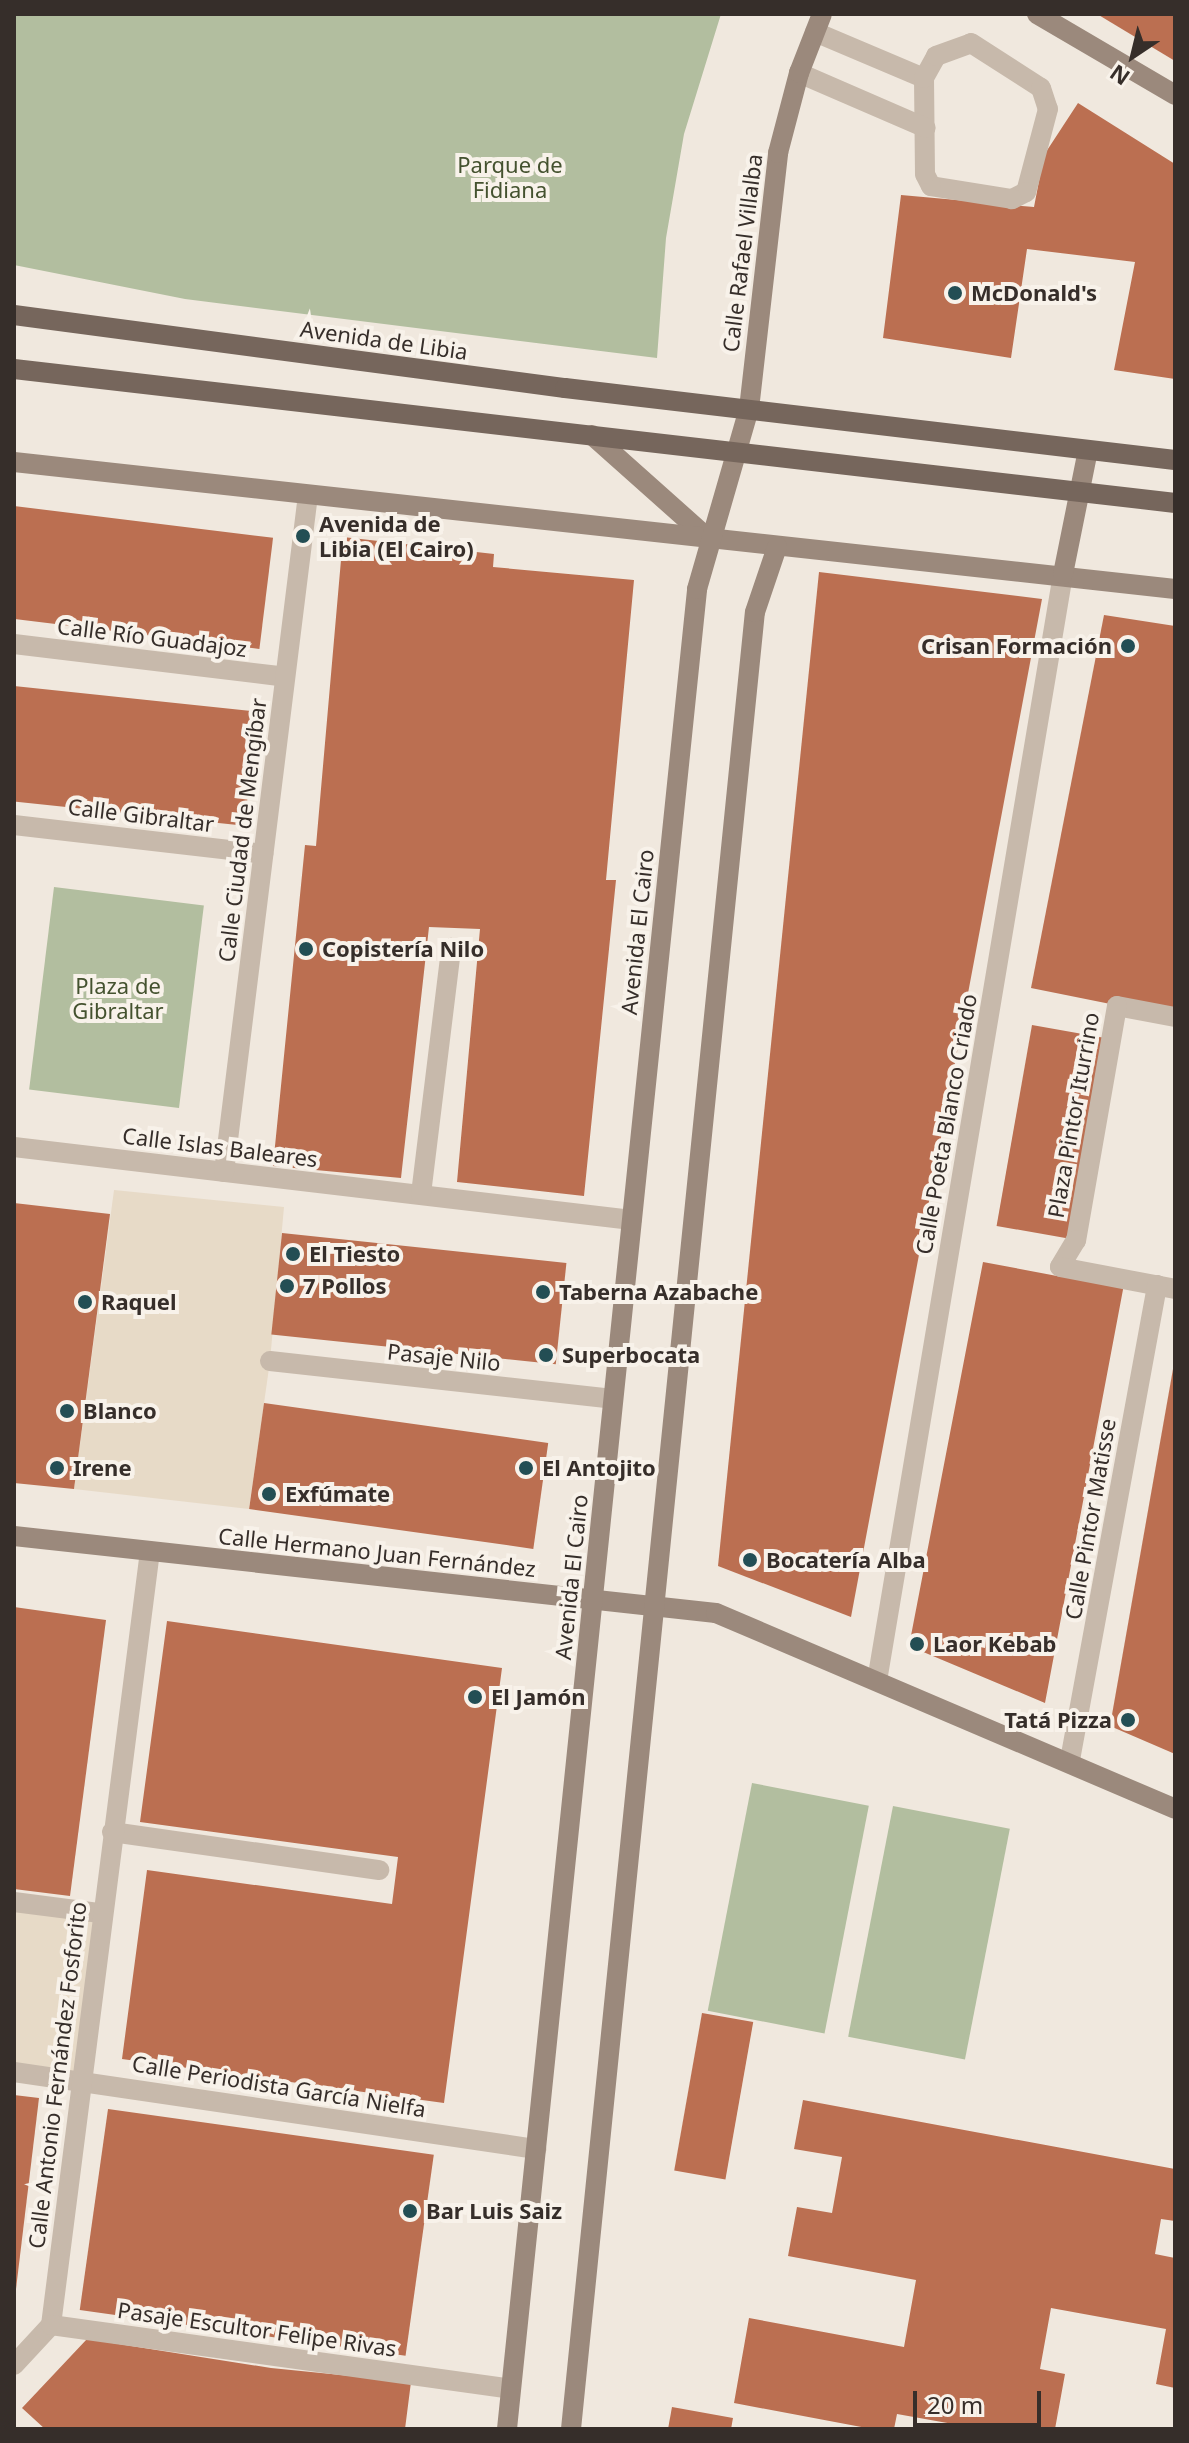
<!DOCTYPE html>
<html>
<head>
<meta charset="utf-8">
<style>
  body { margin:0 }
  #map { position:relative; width:1189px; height:2443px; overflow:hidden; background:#f0e8de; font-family:"Noto Sans",sans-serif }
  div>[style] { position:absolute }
  .green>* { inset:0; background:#b2be9f; transform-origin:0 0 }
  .plaza>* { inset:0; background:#e7dac7 }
  .building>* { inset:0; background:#bb6f51; transform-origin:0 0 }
  .lane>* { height:20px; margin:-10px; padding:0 10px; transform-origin:10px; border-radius:10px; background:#c7b9ab }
  .street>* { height:20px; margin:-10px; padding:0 10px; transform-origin:10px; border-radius:10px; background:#c7b9ab }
  .secondary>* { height:20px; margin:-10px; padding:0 10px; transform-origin:10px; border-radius:10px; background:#9b897c }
  .primary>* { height:20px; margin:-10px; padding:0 10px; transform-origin:10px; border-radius:10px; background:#76665c }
  .dots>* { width:22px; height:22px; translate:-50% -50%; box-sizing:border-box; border:4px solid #f8f2ea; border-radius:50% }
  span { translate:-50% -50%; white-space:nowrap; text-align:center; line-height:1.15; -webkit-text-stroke:8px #f8f2ea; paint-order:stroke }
  .park-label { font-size:22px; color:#44522f }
  .street-label { font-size:22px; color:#362e2a }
  .poi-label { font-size:22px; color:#362e2a; font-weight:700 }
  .left { translate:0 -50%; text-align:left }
  .right { translate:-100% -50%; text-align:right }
  .frame { position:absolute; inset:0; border:16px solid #362e2a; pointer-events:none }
  .north { position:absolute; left:1093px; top:16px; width:80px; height:80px; -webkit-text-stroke:6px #f8f2ea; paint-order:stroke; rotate:215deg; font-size:22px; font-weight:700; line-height:32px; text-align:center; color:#362e2a }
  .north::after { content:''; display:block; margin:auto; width:28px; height:36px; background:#362e2a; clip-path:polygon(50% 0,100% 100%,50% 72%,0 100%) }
  .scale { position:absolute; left:913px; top:2391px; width:128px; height:36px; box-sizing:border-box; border:4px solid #362e2a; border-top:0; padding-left:10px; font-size:24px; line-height:28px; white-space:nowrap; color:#362e2a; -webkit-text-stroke:6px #f8f2ea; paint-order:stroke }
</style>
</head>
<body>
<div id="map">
  <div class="green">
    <div style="clip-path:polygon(14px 14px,721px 14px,684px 134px,666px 238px,657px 358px,185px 299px,14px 265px)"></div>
    <div style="left:54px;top:887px;width:151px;height:204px;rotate:7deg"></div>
    <div style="left:752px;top:1783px;width:119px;height:232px;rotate:11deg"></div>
    <div style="left:893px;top:1806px;width:119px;height:235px;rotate:11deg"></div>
  </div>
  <div class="plaza">
    <div style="clip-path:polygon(114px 1190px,284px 1207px,270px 1361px,249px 1509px,74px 1489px)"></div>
    <div style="clip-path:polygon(14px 1902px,100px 1913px,82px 2081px,14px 2072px)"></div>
  </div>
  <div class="building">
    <div style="clip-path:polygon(1097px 14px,1175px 14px,1175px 61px)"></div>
    <div style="clip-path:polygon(1078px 103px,1175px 164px,1175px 379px,1114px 370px,1135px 262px,1027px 249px,1011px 358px,883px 338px,901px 195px,1034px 207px,1044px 155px)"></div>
    <div style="left:14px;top:506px;width:261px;height:112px;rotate:7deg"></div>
    <div style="clip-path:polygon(343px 537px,494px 554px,493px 567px,634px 580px,606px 880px,616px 880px,584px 1196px,457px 1182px,480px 929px,429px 927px,401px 1178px,273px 1166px,305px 845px,316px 846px)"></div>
    <div style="clip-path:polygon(819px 572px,1042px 599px,851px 1617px,718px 1566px)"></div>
    <div style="clip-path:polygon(1104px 615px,1175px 626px,1175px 1017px,1031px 988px)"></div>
    <div style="left:14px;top:686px;width:244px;height:115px;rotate:6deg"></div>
    <div style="left:1032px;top:1025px;width:80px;height:204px;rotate:10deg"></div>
    <div style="clip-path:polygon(14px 1203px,110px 1214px,74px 1489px,14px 1483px)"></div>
    <div style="left:282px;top:1233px;width:286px;height:102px;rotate:6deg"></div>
    <div style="clip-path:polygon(983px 1262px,1057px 1276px,1125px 1279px,1045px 1703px,909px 1646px)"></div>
    <div style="clip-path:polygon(1173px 1369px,1175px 1369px,1175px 1754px,1110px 1726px)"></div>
    <div style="left:264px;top:1403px;width:287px;height:107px;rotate:8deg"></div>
    <div style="clip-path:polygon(14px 1607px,106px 1620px,70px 1896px,14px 1889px)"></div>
    <div style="clip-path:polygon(167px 1621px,502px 1668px,444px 2103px,122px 2059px,147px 1870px,392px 1904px,398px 1857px,140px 1822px)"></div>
    <div style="left:702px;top:2013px;width:52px;height:160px;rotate:10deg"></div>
    <div style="clip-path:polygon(14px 2095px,39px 2098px,16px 2289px,14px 2289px)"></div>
    <div style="clip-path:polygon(803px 2100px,1175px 2169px,1175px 2221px,1161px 2219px,1155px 2254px,1175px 2258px,1175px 2388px,1156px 2384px,1166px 2329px,1051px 2308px,1040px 2369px,1065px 2374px,1055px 2429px,981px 2429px,897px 2414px,894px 2429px,872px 2429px,734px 2403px,749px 2318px,904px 2347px,916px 2280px,788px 2256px,797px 2207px,832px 2213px,842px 2157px,794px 2149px)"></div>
    <div style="left:108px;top:2109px;width:329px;height:203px;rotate:8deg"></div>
    <div style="clip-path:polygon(87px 2339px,271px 2368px,411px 2382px,405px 2429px,45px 2429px,22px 2408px)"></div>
    <div style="clip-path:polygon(672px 2407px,733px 2418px,731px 2429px,668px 2429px)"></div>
  </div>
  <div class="lane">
    <div style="left:815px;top:32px;width:118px;rotate:22.9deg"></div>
    <div style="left:971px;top:43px;width:83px;rotate:32.7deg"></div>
    <div style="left:1041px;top:88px;width:22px;rotate:72deg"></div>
    <div style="left:1048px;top:109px;width:86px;rotate:104.8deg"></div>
    <div style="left:1026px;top:192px;width:16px;rotate:153deg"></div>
    <div style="left:1012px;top:199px;width:82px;rotate:-170.9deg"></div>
    <div style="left:931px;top:186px;width:13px;rotate:-117deg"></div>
    <div style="left:925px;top:174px;width:96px;rotate:-90.6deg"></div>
    <div style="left:924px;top:78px;width:25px;rotate:-61deg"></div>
    <div style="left:936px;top:56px;width:37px;rotate:-20deg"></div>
    <div style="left:799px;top:73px;width:138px;rotate:23.4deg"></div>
  </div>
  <div class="street">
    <div style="left:14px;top:644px;width:273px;rotate:6.9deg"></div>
    <div style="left:14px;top:825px;width:251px;rotate:6.6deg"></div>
    <div style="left:1175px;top:1017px;width:59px;rotate:-169.3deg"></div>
    <div style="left:1117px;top:1006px;width:238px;rotate:99.9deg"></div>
    <div style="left:1076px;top:1240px;width:31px;rotate:121deg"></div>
    <div style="left:1060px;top:1267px;width:117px;rotate:10.8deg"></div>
    <div style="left:14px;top:1147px;width:622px;rotate:6.74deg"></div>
    <div style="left:224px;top:1172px;width:682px;rotate:-82.93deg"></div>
    <div style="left:421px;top:1194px;width:248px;rotate:-83deg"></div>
    <div style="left:270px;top:1361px;width:345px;rotate:6.3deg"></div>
    <div style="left:877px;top:1681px;width:1123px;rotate:-80.46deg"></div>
    <div style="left:1070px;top:1760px;width:483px;rotate:-79.6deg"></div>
    <div style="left:112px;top:1832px;width:270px;rotate:8.1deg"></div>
    <div style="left:14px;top:1902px;width:87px;rotate:7.3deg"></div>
    <div style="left:14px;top:2072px;width:528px;rotate:8.39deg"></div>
    <div style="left:51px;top:2325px;width:780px;rotate:-82.71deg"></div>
    <div style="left:14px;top:2365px;width:54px;rotate:-47.2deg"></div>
    <div style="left:51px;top:2325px;width:464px;rotate:7.9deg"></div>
  </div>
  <div class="secondary">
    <div style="left:1037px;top:14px;width:160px;rotate:30.4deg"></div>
    <div style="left:592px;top:435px;width:158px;rotate:41.7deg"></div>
    <div style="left:14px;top:462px;width:1168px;rotate:6.24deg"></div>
    <div style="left:1063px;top:574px;width:126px;rotate:-78.6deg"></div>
    <div style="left:14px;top:1536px;width:706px;rotate:6.26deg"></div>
    <div style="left:716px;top:1613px;width:499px;rotate:23.1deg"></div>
    <div style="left:507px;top:2429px;width:1850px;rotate:-84.1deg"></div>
    <div style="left:697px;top:589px;width:187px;rotate:-73.9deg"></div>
    <div style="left:749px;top:409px;width:258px;rotate:-83.5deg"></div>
    <div style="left:778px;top:153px;width:83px;rotate:-75.3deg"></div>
    <div style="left:799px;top:73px;width:63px;rotate:-68.7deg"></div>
    <div style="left:571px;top:2429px;width:1826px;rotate:-84.22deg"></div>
    <div style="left:755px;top:612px;width:69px;rotate:-71.3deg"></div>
  </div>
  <div class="primary">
    <div style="left:14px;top:315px;width:556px;rotate:7.55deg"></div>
    <div style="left:565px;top:388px;width:614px;rotate:6.73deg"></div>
    <div style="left:14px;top:369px;width:1169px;rotate:6.58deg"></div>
  </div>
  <div class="dots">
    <div style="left:955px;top:293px;background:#234e54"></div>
    <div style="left:303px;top:536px;background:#234e54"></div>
    <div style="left:1128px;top:646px;background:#234e54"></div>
    <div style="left:306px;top:949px;background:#234e54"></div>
    <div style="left:293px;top:1254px;background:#234e54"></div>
    <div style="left:287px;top:1286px;background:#234e54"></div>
    <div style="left:543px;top:1292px;background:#234e54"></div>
    <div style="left:85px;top:1302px;background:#234e54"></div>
    <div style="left:546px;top:1355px;background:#234e54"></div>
    <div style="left:67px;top:1411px;background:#234e54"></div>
    <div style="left:57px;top:1468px;background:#234e54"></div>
    <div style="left:526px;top:1468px;background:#234e54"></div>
    <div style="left:269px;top:1494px;background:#234e54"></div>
    <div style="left:750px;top:1560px;background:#234e54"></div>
    <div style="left:917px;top:1644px;background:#234e54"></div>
    <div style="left:475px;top:1697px;background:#234e54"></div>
    <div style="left:1128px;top:1720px;background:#234e54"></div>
    <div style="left:410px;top:2211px;background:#234e54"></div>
  </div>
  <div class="park-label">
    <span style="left:510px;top:177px">Parque de<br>Fidiana</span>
    <span style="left:118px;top:998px">Plaza de<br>Gibraltar</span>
  </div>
  <div class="street-label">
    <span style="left:742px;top:253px;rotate:-83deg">Calle Rafael Villalba</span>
    <span style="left:384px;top:340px;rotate:8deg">Avenida de Libia</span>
    <span style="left:152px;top:637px;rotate:7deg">Calle Río Guadajoz</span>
    <span style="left:141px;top:815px;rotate:7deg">Calle Gibraltar</span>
    <span style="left:242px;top:830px;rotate:-83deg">Calle Ciudad de Mengíbar</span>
    <span style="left:637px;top:932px;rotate:-84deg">Avenida El Cairo</span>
    <span style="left:1073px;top:1115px;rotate:-80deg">Plaza Pintor Iturrino</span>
    <span style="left:946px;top:1124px;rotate:-80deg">Calle Poeta Blanco Criado</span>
    <span style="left:220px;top:1147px;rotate:7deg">Calle Islas Baleares</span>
    <span style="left:444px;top:1357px;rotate:6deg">Pasaje Nilo</span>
    <span style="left:1090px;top:1519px;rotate:-80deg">Calle Pintor Matisse</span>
    <span style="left:377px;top:1552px;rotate:6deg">Calle Hermano Juan Fernández</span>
    <span style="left:571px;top:1577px;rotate:-84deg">Avenida El Cairo</span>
    <span style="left:57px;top:2075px;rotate:-83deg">Calle Antonio Fernández Fosforito</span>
    <span style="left:279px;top:2086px;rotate:9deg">Calle Periodista García Nielfa</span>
    <span style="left:257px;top:2329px;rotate:8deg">Pasaje Escultor Felipe Rivas</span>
  </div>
  <div class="poi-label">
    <span class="left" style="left:971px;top:293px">McDonald's</span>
    <span class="left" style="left:319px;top:536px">Avenida de<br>Libia (El Cairo)</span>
    <span class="right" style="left:1112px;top:646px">Crisan Formación</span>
    <span class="left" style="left:322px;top:949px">Copistería Nilo</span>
    <span class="left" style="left:309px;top:1254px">El Tiesto</span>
    <span class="left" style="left:303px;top:1286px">7 Pollos</span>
    <span class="left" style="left:559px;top:1292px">Taberna Azabache</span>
    <span class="left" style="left:101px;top:1302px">Raquel</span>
    <span class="left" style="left:562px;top:1355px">Superbocata</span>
    <span class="left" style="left:83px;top:1411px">Blanco</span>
    <span class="left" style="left:73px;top:1468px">Irene</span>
    <span class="left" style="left:542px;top:1468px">El Antojito</span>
    <span class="left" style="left:285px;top:1494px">Exfúmate</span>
    <span class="left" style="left:766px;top:1560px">Bocatería Alba</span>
    <span class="left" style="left:933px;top:1644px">Laor Kebab</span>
    <span class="left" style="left:491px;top:1697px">El Jamón</span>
    <span class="right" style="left:1112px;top:1720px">Tatá Pizza</span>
    <span class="left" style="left:426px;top:2211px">Bar Luis Saiz</span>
  </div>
  <div class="frame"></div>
  <div class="north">N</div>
  <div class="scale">20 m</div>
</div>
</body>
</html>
